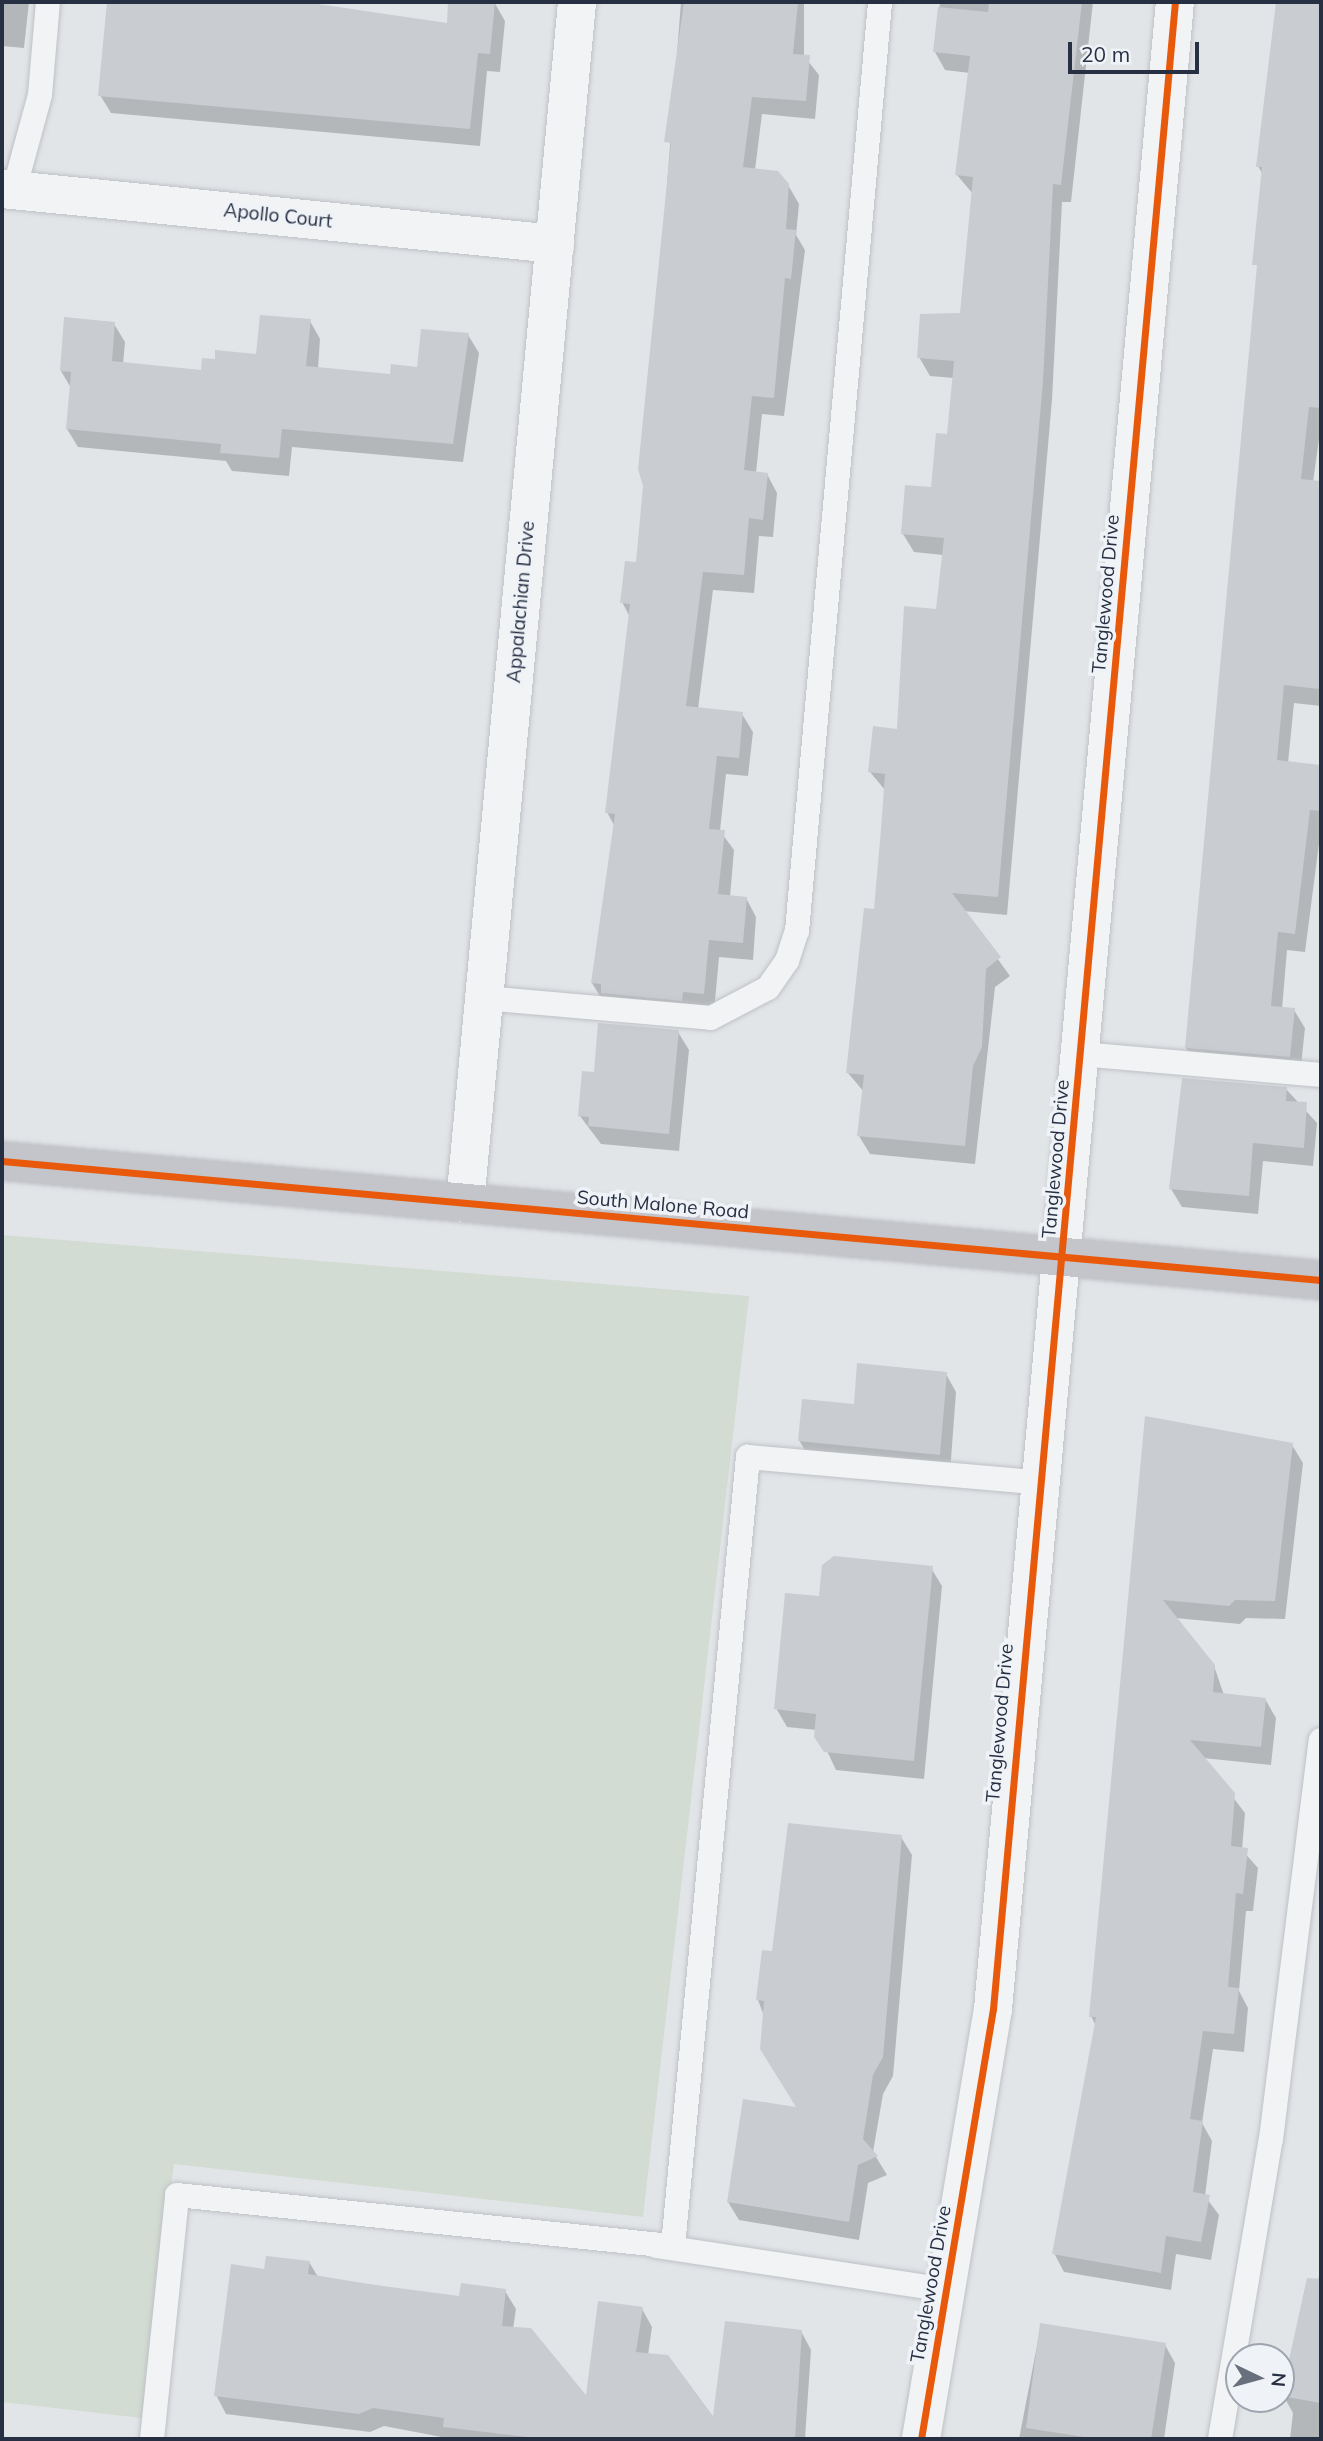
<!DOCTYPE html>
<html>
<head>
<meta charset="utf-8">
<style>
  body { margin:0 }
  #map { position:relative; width:1323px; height:2441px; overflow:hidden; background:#e2e5e8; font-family:Mulish,sans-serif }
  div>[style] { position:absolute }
  .green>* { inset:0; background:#d2dcd2 }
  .shadow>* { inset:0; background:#0003 }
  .building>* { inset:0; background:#c9ccd0 }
  .roads { filter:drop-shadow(0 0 2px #bfc1c6) drop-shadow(0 0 2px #bfc1c6) }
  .lane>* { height:24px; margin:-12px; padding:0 12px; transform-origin:12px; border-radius:12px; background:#f2f3f4 }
  .street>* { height:38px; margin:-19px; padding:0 19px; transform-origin:19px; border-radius:19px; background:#f2f3f4 }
  .secondary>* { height:38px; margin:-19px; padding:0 19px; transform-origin:19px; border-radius:19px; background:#c3c5ca }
  .cycleway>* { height:7px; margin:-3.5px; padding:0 3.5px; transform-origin:3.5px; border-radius:3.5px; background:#e8590c }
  span { translate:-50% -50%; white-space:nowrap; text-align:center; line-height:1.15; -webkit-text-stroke:7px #eff3f7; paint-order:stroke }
  .street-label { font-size:19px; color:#273043 }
  .frame { position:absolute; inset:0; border:4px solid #273043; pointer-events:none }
  .north { position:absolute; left:1225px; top:2343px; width:70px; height:70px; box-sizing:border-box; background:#eff3f7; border:2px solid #9fa5af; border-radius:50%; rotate:95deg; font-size:19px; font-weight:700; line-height:28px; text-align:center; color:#273043 }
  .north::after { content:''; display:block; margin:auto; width:24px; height:32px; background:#686f7d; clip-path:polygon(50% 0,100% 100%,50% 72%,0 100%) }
  .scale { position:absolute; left:1068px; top:42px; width:131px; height:32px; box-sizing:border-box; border:4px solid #273043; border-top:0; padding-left:9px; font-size:21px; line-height:24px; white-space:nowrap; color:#273043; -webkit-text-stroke:5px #eff3f7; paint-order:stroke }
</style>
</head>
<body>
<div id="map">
  <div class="green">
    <div style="clip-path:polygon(2px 1235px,749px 1296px,643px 2217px,174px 2164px,142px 2418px,2px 2402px)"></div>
  </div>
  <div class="shadow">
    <div style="clip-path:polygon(2px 2px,29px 2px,24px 48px,2px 46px)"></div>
    <div style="clip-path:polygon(109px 2px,293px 2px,448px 25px,450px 2px,494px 2px,505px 21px,500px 72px,487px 71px,480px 146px,111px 113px,100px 95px)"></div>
    <div style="clip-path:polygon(681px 2px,804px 2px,804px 56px,819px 75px,815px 119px,762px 114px,755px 170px,788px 185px,799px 204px,796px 235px,805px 250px,784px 416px,762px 414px,756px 473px,767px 474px,777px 493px,773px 537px,759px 536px,754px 593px,713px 590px,698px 709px,742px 714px,753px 732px,748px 776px,726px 774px,720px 831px,734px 850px,730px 897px,746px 898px,756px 917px,753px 960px,719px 957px,714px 1012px,603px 1001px,592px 983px,615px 827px,607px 812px,630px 617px,622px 602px,638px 564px)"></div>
    <div style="clip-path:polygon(940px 2px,1093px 2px,1071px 202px,1062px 202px,1052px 400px,1007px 915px,963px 911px,1010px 976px,995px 987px,975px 1164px,870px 1154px,859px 1136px,864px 1092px,848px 1073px,876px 911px,885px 790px,870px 772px,899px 731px,937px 611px,943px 555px,914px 552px,903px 534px,932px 489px,949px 436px,954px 378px,930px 376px,919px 357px,961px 315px,973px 194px,957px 175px,970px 73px,945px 70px,935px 52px)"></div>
    <div style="clip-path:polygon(1281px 2px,1321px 2px,1321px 425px,1313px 482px,1321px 483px,1321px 706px,1294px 703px,1288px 763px,1321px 767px,1321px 828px,1305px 952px,1287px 950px,1282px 1009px,1294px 1010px,1305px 1028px,1300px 1075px,1197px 1066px,1186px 1048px,1258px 272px,1263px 175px,1258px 166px)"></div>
    <div style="clip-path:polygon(310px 321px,320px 339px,318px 369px,392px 375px,419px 368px,468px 335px,479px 353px,463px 462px,292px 447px,289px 476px,232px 471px,226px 461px,78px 447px,67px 429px,71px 388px,61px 371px,114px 324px,125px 342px,123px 364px,202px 372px,216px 361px,258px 356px)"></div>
    <div style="clip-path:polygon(678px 1032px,689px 1050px,679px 1151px,601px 1144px,580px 1116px,595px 1074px)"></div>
    <div style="clip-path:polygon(1286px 1089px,1317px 1123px,1313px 1166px,1263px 1161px,1258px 1214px,1182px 1207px,1171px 1189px)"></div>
    <div style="clip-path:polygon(946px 1374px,956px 1392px,950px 1473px,810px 1459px,799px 1440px,855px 1406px)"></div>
    <div style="clip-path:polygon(1147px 1418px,1292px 1445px,1303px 1463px,1285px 1619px,1246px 1618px,1240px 1624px,1175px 1618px,1214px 1666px,1224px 1695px,1265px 1699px,1276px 1718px,1271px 1765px,1203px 1758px,1245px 1813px,1242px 1850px,1258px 1868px,1253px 1911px,1246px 1911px,1239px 1991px,1248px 2008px,1244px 2052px,1213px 2049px,1202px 2123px,1212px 2141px,1205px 2196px,1219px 2215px,1211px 2260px,1176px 2254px,1171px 2290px,1064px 2272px,1054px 2253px,1096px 2026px,1091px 2016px)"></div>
    <div style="clip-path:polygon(931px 1568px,942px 1586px,924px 1779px,836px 1770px,817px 1730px,787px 1727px,776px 1708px,821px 1598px)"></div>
    <div style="clip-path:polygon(901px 1837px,912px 1855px,893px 2076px,883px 2094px,873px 2152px,887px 2175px,868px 2183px,859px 2240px,739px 2220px,728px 2202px,799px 2110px,758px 2000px,773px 1953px)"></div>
    <div style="clip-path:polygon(309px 2262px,318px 2277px,461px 2298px,505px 2291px,516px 2309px,513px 2329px,587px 2400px,642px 2309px,652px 2327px,648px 2355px,715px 2421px,801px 2331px,811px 2350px,805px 2439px,452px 2439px,384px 2426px,370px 2432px,226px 2414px,216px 2395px,265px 2271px)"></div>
    <div style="clip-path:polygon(1321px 2270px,1321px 2439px,1290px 2439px,1293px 2413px,1283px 2395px)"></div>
    <div style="clip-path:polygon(1041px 2325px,1165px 2345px,1175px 2363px,1164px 2439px,1019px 2439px)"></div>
  </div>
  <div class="building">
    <div style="clip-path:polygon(107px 2px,304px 2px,447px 23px,448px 2px,495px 2px,490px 54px,478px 53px,470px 129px,98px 96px)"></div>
    <div style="clip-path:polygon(684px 2px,798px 2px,793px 54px,810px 55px,806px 101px,752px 97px,743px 167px,778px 171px,789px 184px,786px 229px,796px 230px,791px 279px,785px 278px,774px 398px,752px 396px,744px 470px,768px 473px,763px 520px,749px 518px,744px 575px,703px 572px,686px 706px,743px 712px,739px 758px,717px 756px,709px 829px,725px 830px,718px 894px,747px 897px,743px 943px,709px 940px,704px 994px,683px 992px,682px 1001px,601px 993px,601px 984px,591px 983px,615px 814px,605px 813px,630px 604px,620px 603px,625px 561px,636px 562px,643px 486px,638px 469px,671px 143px,664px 142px)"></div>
    <div style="clip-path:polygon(989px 2px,1082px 2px,1061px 185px,1053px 184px,1043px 381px,998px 897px,952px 893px,1001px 957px,986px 969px,982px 1047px,973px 1066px,965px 1146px,857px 1136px,864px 1075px,846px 1073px,864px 908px,874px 909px,881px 829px,885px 774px,868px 772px,873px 726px,897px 729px,904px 606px,936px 609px,944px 538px,901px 534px,905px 485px,931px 487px,936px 433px,947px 434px,954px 361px,917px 358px,920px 314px,960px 313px,973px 177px,955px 175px,970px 56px,933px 52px,938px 7px,988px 12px)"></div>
    <div style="clip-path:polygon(1276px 2px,1321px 2px,1321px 408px,1309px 407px,1301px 479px,1321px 481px,1321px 668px,1319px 689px,1284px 685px,1277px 760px,1321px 765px,1321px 811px,1310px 810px,1295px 934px,1278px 932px,1271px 1006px,1295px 1008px,1290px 1057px,1185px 1048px,1257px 265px,1252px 265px,1262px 167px,1256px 167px)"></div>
    <div style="clip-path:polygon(260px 315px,311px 319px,306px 366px,390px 374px,391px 364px,417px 367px,421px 329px,469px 333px,453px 444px,282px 429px,279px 458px,220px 453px,221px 444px,66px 429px,71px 372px,60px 371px,64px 317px,115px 322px,112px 361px,201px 370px,202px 358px,215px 359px,215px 350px,256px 354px)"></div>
    <div style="clip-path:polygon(598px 1023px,679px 1030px,669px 1134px,588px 1126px,589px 1117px,578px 1116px,582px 1071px,594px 1072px)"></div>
    <div style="clip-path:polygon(1182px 1078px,1287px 1087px,1286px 1101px,1307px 1102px,1304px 1148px,1253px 1143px,1249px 1196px,1169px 1189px)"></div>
    <div style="clip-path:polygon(857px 1363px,947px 1372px,940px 1455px,798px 1441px,802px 1399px,854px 1404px)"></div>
    <div style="clip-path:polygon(1145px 1416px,1293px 1443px,1275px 1601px,1235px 1600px,1229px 1606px,1163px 1600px,1215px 1665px,1213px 1692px,1266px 1698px,1261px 1747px,1190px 1740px,1235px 1793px,1231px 1846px,1248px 1848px,1243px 1894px,1236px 1893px,1228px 1987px,1239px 1988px,1234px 2034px,1203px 2031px,1190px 2119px,1203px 2121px,1193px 2192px,1210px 2195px,1201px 2242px,1166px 2236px,1161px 2273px,1052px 2254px,1096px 2017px,1089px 2017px)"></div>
    <div style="clip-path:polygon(834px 1556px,933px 1566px,914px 1761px,824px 1752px,814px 1737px,816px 1714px,774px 1709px,785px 1593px,819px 1596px,822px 1565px)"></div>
    <div style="clip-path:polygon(788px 1823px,902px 1835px,883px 2057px,873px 2075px,863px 2139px,878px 2156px,858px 2165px,849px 2222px,727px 2202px,743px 2099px,796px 2107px,760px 2049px,764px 2001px,756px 2000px,762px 1950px,772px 1951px)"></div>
    <div style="clip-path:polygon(266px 2256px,310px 2261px,308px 2274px,375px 2285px,459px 2296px,461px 2283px,506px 2289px,502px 2326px,531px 2328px,586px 2395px,598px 2301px,643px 2307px,636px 2352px,668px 2355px,713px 2416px,725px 2321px,802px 2330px,795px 2439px,544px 2439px,443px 2427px,444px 2418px,373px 2408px,359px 2414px,214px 2396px,231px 2264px,264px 2269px)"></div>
    <div style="clip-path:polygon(1307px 2278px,1321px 2279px,1321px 2403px,1281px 2396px)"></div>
    <div style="clip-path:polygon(1040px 2323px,1166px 2343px,1151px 2439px,1097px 2439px,1026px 2428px)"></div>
  </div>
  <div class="roads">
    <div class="lane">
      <div style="left:14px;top:190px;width:98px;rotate:-74.7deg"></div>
      <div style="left:40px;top:95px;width:93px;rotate:-85.1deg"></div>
      <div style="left:484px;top:998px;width:228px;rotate:5deg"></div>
      <div style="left:711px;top:1018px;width:64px;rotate:-27.8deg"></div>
      <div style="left:768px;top:988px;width:33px;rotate:-55deg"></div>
      <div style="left:787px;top:961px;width:32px;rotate:-72deg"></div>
      <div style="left:797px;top:931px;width:933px;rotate:-84.89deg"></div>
      <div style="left:1081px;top:1054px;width:241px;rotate:5deg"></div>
      <div style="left:656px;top:2246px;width:293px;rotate:8.6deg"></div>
      <div style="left:152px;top:2439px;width:245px;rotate:-84.1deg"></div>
      <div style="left:177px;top:2195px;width:499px;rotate:5.9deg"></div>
      <div style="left:673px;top:2246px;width:793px;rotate:-84.57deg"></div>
      <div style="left:748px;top:1457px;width:289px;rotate:5deg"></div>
      <div style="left:1220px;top:2439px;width:304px;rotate:-80.4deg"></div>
      <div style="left:1271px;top:2139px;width:402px;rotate:-82.9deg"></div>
    </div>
    <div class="street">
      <div style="left:2px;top:189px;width:556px;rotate:5.68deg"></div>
      <div style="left:465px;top:1203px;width:1206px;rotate:-84.67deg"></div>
      <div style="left:921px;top:2439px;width:436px;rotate:-80.5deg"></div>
      <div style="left:993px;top:2009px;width:2015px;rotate:-84.82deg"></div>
    </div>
    <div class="secondary">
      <div style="left:2px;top:1161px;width:1324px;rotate:5.16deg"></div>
    </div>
  </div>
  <div class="cycleway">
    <div style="left:2px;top:1161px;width:1324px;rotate:5.16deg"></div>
    <div style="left:921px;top:2439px;width:436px;rotate:-80.5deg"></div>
    <div style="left:993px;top:2009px;width:2015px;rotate:-84.82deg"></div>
  </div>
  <div class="street-label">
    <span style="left:278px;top:216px;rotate:6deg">Apollo Court</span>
    <span style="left:1106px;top:594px;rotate:-85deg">Tanglewood Drive</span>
    <span style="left:521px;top:602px;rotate:-85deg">Appalachian Drive</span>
    <span style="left:1056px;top:1159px;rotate:-85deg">Tanglewood Drive</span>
    <span style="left:663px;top:1205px;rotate:5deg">South Malone Road</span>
    <span style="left:1000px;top:1723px;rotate:-85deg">Tanglewood Drive</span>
    <span style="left:931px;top:2284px;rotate:-80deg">Tanglewood Drive</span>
  </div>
  <div class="frame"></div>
  <div class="north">N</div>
  <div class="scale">20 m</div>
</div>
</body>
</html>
